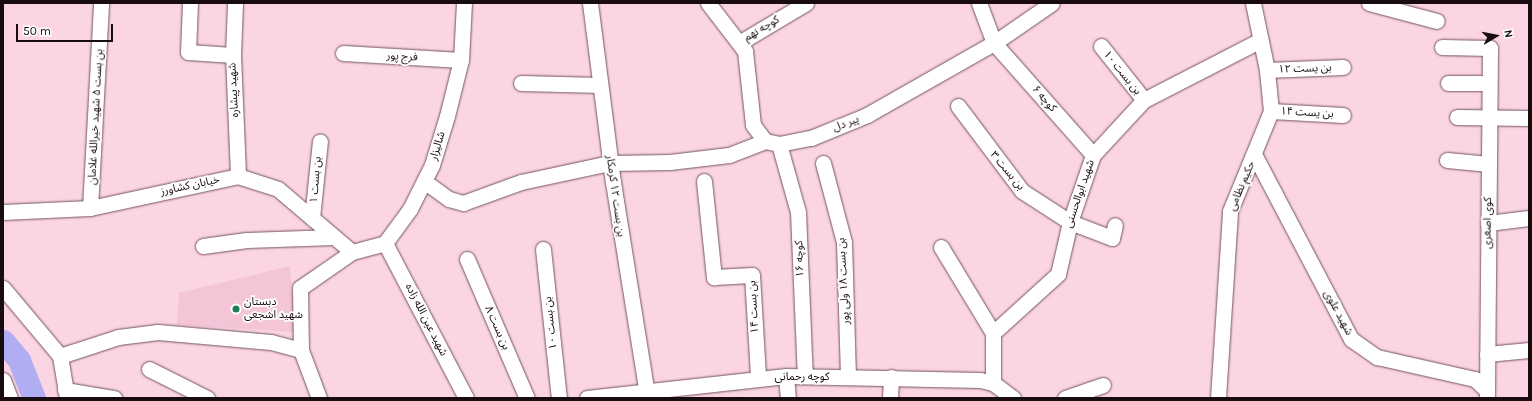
<!DOCTYPE html>
<html>
<head>
<meta charset="utf-8">
<style>
  body { margin:0 }
  #map { position:relative; width:1532px; height:401px; overflow:hidden; background:#fcd5e4; font-family:Karla,"Noto Sans Arabic",sans-serif }
  div>[style] { position:absolute }
  .built>* { inset:0; background:#f3c5d7 }
  .river>* { height:23px; margin:-11.5px; padding:0 11.5px; transform-origin:11.5px; border-radius:11.5px; background:#b0adf3 }
  .roads { filter:drop-shadow(0 0 1px #735360) drop-shadow(0 0 1px #735360) }
  .minor>* { height:15px; margin:-7.5px; padding:0 7.5px; transform-origin:7.5px; border-radius:7.5px; background:#fff }
  .dots>* { width:11px; height:11px; translate:-50% -50%; box-sizing:border-box; border:2px solid #fff; border-radius:50% }
  span { translate:-50% -50%; white-space:nowrap; text-align:center; line-height:1.15; -webkit-text-stroke:3.5px #fff; paint-order:stroke }
  .street-label { font-size:11px; color:#180c11 }
  .poi-label { font-size:11px; color:#180c11 }
  .left { translate:0 -50%; text-align:left }
  .frame { position:absolute; inset:0; border:4px solid #180c11; pointer-events:none }
  .north { position:absolute; left:1476px; top:16px; width:40px; height:40px; -webkit-text-stroke:3px #fff; paint-order:stroke; rotate:80deg; font-size:11px; font-weight:700; line-height:16px; text-align:center; color:#180c11 }
  .north::after { content:''; display:block; margin:auto; width:14px; height:18px; background:#180c11; clip-path:polygon(50% 0,100% 100%,50% 72%,0 100%) }
  .scale { position:absolute; left:16px; top:24px; width:97px; height:18px; box-sizing:border-box; border:2px solid #180c11; border-top:0; padding-left:5px; font-size:12px; line-height:14px; white-space:nowrap; color:#180c11; -webkit-text-stroke:3px #fff; paint-order:stroke }
</style>
</head>
<body>
<div id="map">
  <div class="built">
    <div style="clip-path:polygon(290px 266px,295px 332px,177px 325px,179px 293px)"></div>
  </div>
  <div class="river">
    <div style="left:3px;top:341px;width:25px;rotate:50deg"></div>
    <div style="left:19px;top:360px;width:41px;rotate:68.5deg"></div>
  </div>
  <div class="roads">
    <div class="minor">
      <div style="left:190px;top:3px;width:49px;rotate:92.3deg"></div>
      <div style="left:188px;top:52px;width:45px;rotate:3.8deg"></div>
      <div style="left:235px;top:3px;width:52px;rotate:92.2deg"></div>
      <div style="left:233px;top:55px;width:121px;rotate:87.6deg"></div>
      <div style="left:590px;top:3px;width:180px;rotate:82.7deg"></div>
      <div style="left:613px;top:182px;width:210px;rotate:80.9deg"></div>
      <div style="left:708px;top:3px;width:61px;rotate:52.4deg"></div>
      <div style="left:745px;top:51px;width:74px;rotate:83.8deg"></div>
      <div style="left:753px;top:125px;width:20px;rotate:53deg"></div>
      <div style="left:765px;top:141px;width:14px;rotate:12deg"></div>
      <div style="left:779px;top:144px;width:33px;rotate:-11deg"></div>
      <div style="left:811px;top:138px;width:61px;rotate:-22.3deg"></div>
      <div style="left:867px;top:115px;width:146px;rotate:-29.6deg"></div>
      <div style="left:994px;top:43px;width:70px;rotate:-34.6deg"></div>
      <div style="left:979px;top:3px;width:43px;rotate:69.4deg"></div>
      <div style="left:994px;top:43px;width:149px;rotate:48.5deg"></div>
      <div style="left:1369px;top:3px;width:70px;rotate:14.8deg"></div>
      <div style="left:739px;top:43px;width:78px;rotate:-30.8deg"></div>
      <div style="left:1101px;top:46px;width:69px;rotate:51.5deg"></div>
      <div style="left:1442px;top:47px;width:48px;rotate:1.2deg"></div>
      <div style="left:1490px;top:48px;width:350px;rotate:90.5deg"></div>
      <div style="left:343px;top:53px;width:118px;rotate:3.4deg"></div>
      <div style="left:1267px;top:70px;width:76px;rotate:-2.3deg"></div>
      <div style="left:521px;top:83px;width:79px;rotate:1.5deg"></div>
      <div style="left:1448px;top:83px;width:41px"></div>
      <div style="left:958px;top:106px;width:106px;rotate:53deg"></div>
      <div style="left:1022px;top:191px;width:57px;rotate:32.9deg"></div>
      <div style="left:1070px;top:222px;width:45px;rotate:20.9deg"></div>
      <div style="left:1112px;top:238px;width:13px;rotate:-77deg"></div>
      <div style="left:1271px;top:111px;width:72px;rotate:3.2deg"></div>
      <div style="left:1457px;top:117px;width:72px;rotate:0.8deg"></div>
      <div style="left:779px;top:144px;width:71px;rotate:74.4deg"></div>
      <div style="left:798px;top:212px;width:164px;rotate:87.6deg"></div>
      <div style="left:1255px;top:156px;width:207px;rotate:62.3deg"></div>
      <div style="left:1351px;top:339px;width:32px;rotate:35deg"></div>
      <div style="left:1377px;top:357px;width:100px;rotate:12.7deg"></div>
      <div style="left:1475px;top:379px;width:16px;rotate:45deg"></div>
      <div style="left:1447px;top:160px;width:42px;rotate:5.4deg"></div>
      <div style="left:823px;top:163px;width:82px;rotate:75.1deg"></div>
      <div style="left:844px;top:242px;width:135px;rotate:88.3deg"></div>
      <div style="left:424px;top:181px;width:31px;rotate:36deg"></div>
      <div style="left:449px;top:199px;width:15px;rotate:16deg"></div>
      <div style="left:463px;top:203px;width:62px;rotate:-19.9deg"></div>
      <div style="left:521px;top:182px;width:91px;rotate:-12.1deg"></div>
      <div style="left:610px;top:163px;width:60px;rotate:-1deg"></div>
      <div style="left:670px;top:162px;width:59px;rotate:-6.8deg"></div>
      <div style="left:729px;top:155px;width:39px;rotate:-21deg"></div>
      <div style="left:704px;top:181px;width:97px;rotate:84.1deg"></div>
      <div style="left:714px;top:277px;width:38px;rotate:-3deg"></div>
      <div style="left:752px;top:275px;width:102px;rotate:86.6deg"></div>
      <div style="left:90px;top:208px;width:205px;rotate:-86.9deg"></div>
      <div style="left:3px;top:212px;width:87px;rotate:-2.6deg"></div>
      <div style="left:90px;top:208px;width:151px;rotate:-12.2deg"></div>
      <div style="left:238px;top:176px;width:42px;rotate:18deg"></div>
      <div style="left:278px;top:189px;width:97px;rotate:40.4deg"></div>
      <div style="left:312px;top:218px;width:77px;rotate:-84.1deg"></div>
      <div style="left:1488px;top:223px;width:41px;rotate:-7deg"></div>
      <div style="left:385px;top:243px;width:175px;rotate:62.4deg"></div>
      <div style="left:203px;top:246px;width:44px;rotate:-7.8deg"></div>
      <div style="left:247px;top:240px;width:87px;rotate:-2deg"></div>
      <div style="left:941px;top:247px;width:100px;rotate:58.8deg"></div>
      <div style="left:543px;top:249px;width:150px;rotate:83.9deg"></div>
      <div style="left:467px;top:259px;width:151px;rotate:66.7deg"></div>
      <div style="left:3px;top:288px;width:89px;rotate:50deg"></div>
      <div style="left:60px;top:356px;width:61px;rotate:-18.1deg"></div>
      <div style="left:118px;top:337px;width:40px;rotate:-7.1deg"></div>
      <div style="left:158px;top:332px;width:113px;rotate:5.1deg"></div>
      <div style="left:271px;top:342px;width:31px;rotate:15deg"></div>
      <div style="left:1487px;top:354px;width:42px;rotate:-5.4deg"></div>
      <div style="left:60px;top:356px;width:43px;rotate:80.5deg"></div>
      <div style="left:149px;top:369px;width:65px;rotate:26.6deg"></div>
      <div style="left:786px;top:376px;width:22px;rotate:85deg"></div>
      <div style="left:3px;top:380px;width:19px;rotate:69deg"></div>
      <div style="left:993px;top:383px;width:50px;rotate:-90deg"></div>
      <div style="left:993px;top:333px;width:88px;rotate:-42.2deg"></div>
      <div style="left:1058px;top:274px;width:53px;rotate:-77deg"></div>
      <div style="left:1070px;top:222px;width:71px;rotate:-71.1deg"></div>
      <div style="left:1093px;top:155px;width:75px;rotate:-47.2deg"></div>
      <div style="left:1144px;top:100px;width:129px;rotate:-27.2deg"></div>
      <div style="left:65px;top:390px;width:50px;rotate:9.3deg"></div>
      <div style="left:319px;top:398px;width:51px;rotate:-110.6deg"></div>
      <div style="left:301px;top:350px;width:62px;rotate:-90.9deg"></div>
      <div style="left:300px;top:288px;width:63px;rotate:-34.7deg"></div>
      <div style="left:352px;top:252px;width:34px;rotate:-15deg"></div>
      <div style="left:385px;top:243px;width:42px;rotate:-53.7deg"></div>
      <div style="left:410px;top:209px;width:49px;rotate:-63.4deg"></div>
      <div style="left:432px;top:165px;width:51px;rotate:-73deg"></div>
      <div style="left:447px;top:116px;width:58px;rotate:-76deg"></div>
      <div style="left:461px;top:60px;width:57px;rotate:-87deg"></div>
      <div style="left:587px;top:398px;width:200px;rotate:-6.3deg"></div>
      <div style="left:786px;top:376px;width:194px;rotate:1.2deg"></div>
      <div style="left:980px;top:380px;width:13px;rotate:13deg"></div>
      <div style="left:993px;top:383px;width:25px;rotate:37deg"></div>
      <div style="left:890px;top:398px;width:21px;rotate:-87deg"></div>
      <div style="left:1065px;top:398px;width:40px;rotate:-18.9deg"></div>
      <div style="left:1218px;top:398px;width:187px;rotate:-86.3deg"></div>
      <div style="left:1230px;top:211px;width:108px;rotate:-67.7deg"></div>
      <div style="left:1271px;top:111px;width:41px;rotate:-95.6deg"></div>
      <div style="left:1267px;top:70px;width:68px;rotate:-101.8deg"></div>
    </div>
  </div>
  <div class="dots">
    <div style="left:236px;top:309px;background:#1b7d55"></div>
  </div>
  <div class="street-label">
    <span style="left:762px;top:29px;rotate:-31deg">کوچه نهم</span>
    <span style="left:402px;top:57px;rotate:3deg">فرج پور</span>
    <span style="left:1305px;top:69px;rotate:-2deg">بن یست ۱۲</span>
    <span style="left:1122px;top:73px;rotate:51deg">بن بست ۱۰</span>
    <span style="left:234px;top:90px;rotate:-93deg">شهید پیشاره</span>
    <span style="left:1044px;top:99px;rotate:49deg">کوچه ۶</span>
    <span style="left:1307px;top:113px;rotate:3deg">بن یست ۱۴</span>
    <span style="left:96px;top:117px;rotate:-87deg">بن بست ۵ شهید خیرالله غلامان</span>
    <span style="left:846px;top:124px;rotate:-22deg">پیر دل</span>
    <span style="left:438px;top:146px;rotate:-73deg">شالیزار</span>
    <span style="left:1007px;top:171px;rotate:50deg">بن بست ۳</span>
    <span style="left:316px;top:180px;rotate:-85deg">بن بست ۱</span>
    <span style="left:190px;top:186px;rotate:-12deg">خیابان کشاورز</span>
    <span style="left:1242px;top:186px;rotate:-67deg">حکیم نظامی</span>
    <span style="left:1080px;top:194px;rotate:-71deg">شهید ابوالحسنی</span>
    <span style="left:615px;top:196px;rotate:82deg">بن بست ۱۲ کرمکار</span>
    <span style="left:1488px;top:223px;rotate:-89deg">کوی اصغری</span>
    <span style="left:800px;top:259px;rotate:-92deg">کوچه ۱۶</span>
    <span style="left:844px;top:281px;rotate:-93deg">بن بست ۱۸ ولی پور</span>
    <span style="left:754px;top:307px;rotate:-93deg">بن بست ۱۴</span>
    <span style="left:1338px;top:313px;rotate:62deg">شهید علوی</span>
    <span style="left:426px;top:320px;rotate:63deg">شهید عین الله زاده</span>
    <span style="left:551px;top:323px;rotate:-96deg">بن بست ۱۰</span>
    <span style="left:497px;top:328px;rotate:66deg">بن بست ۸</span>
    <span style="left:802px;top:377px">کوچه رحمانی</span>
  </div>
  <div class="poi-label">
    <span class="left" style="left:244px;top:309px">دبستان<br>شهید اشجعی</span>
  </div>
  <div class="frame"></div>
  <div class="north">N</div>
  <div class="scale">50 m</div>
</div>
</body>
</html>
